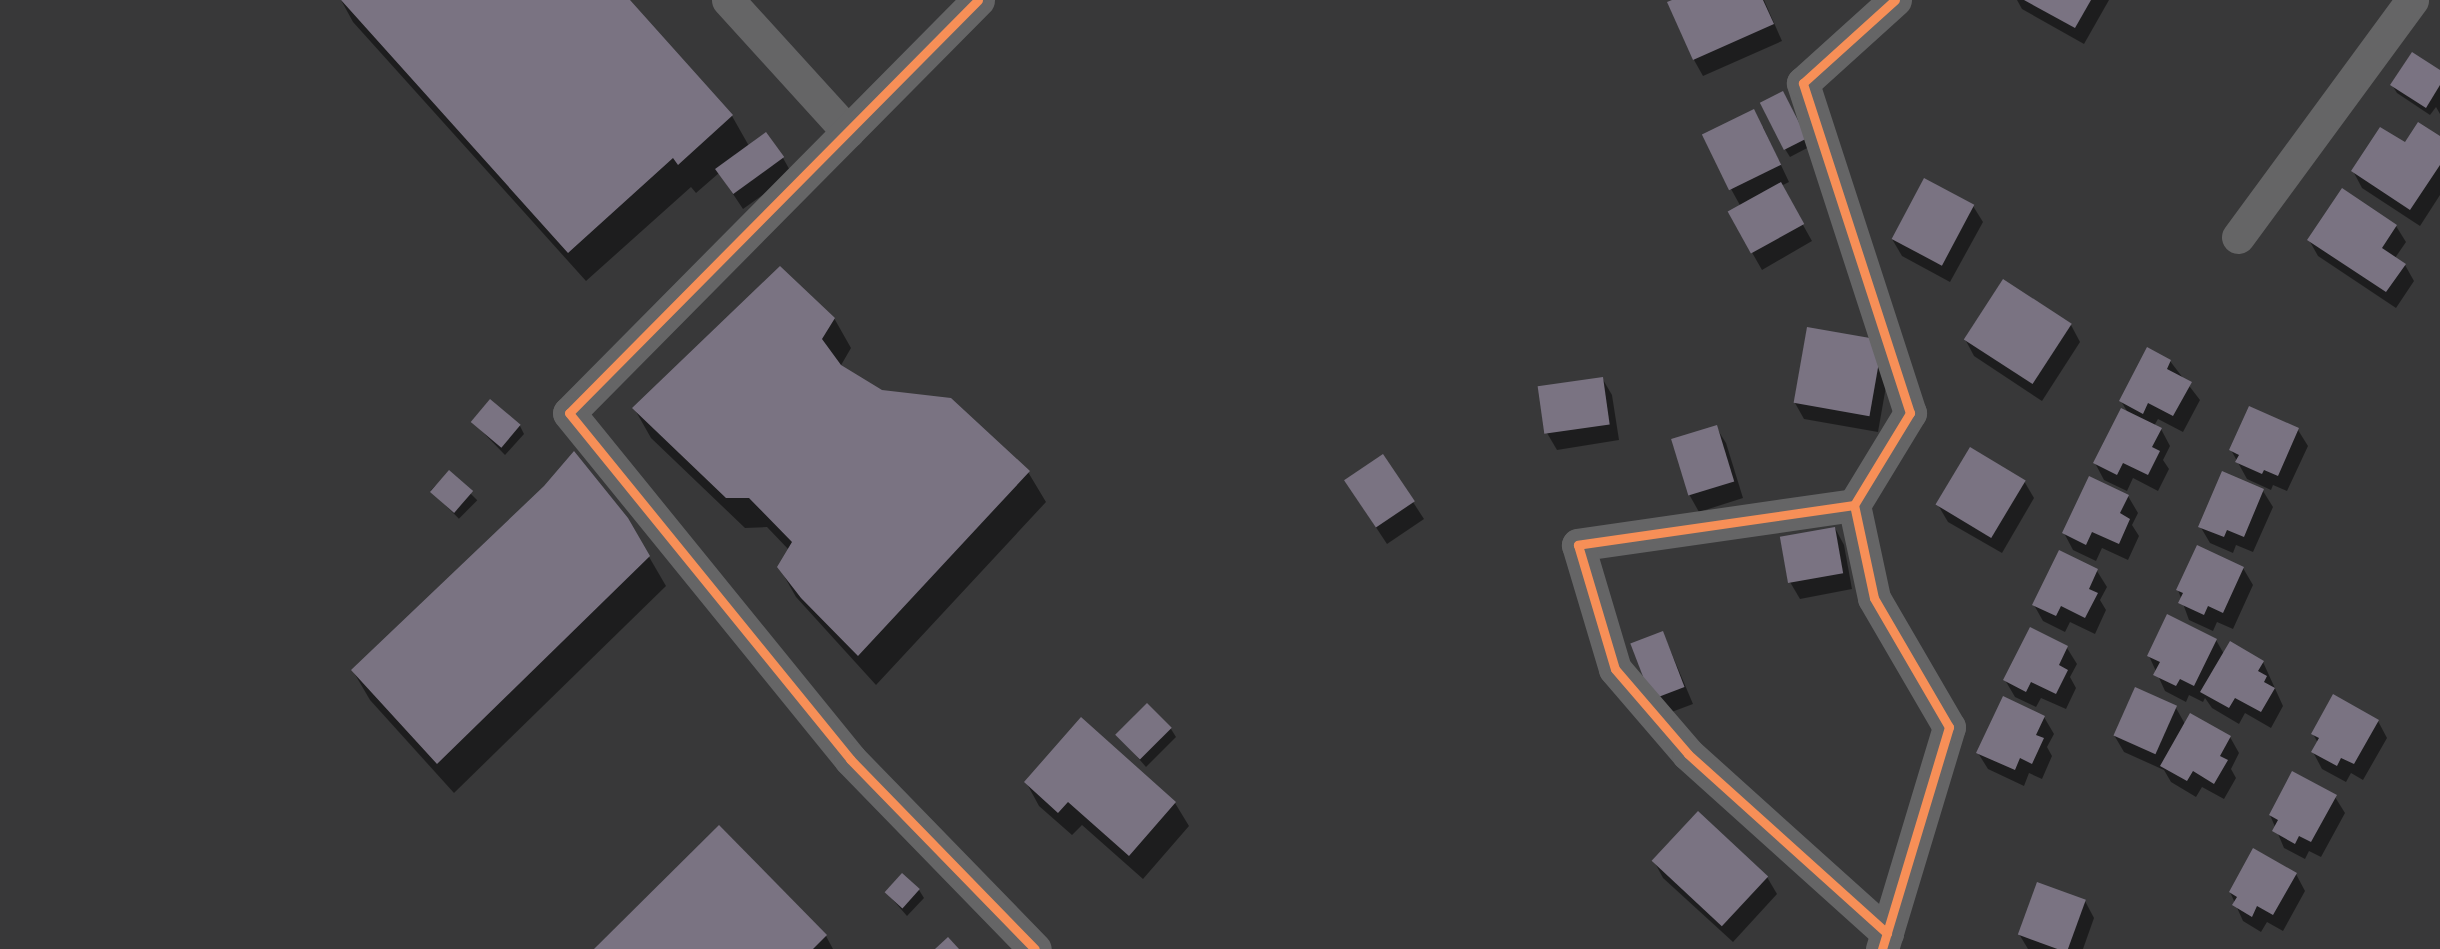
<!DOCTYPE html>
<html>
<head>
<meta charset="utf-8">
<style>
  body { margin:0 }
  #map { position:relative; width:2440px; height:949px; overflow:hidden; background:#383839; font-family:Jost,sans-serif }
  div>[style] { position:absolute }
  .shadow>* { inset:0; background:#0007; transform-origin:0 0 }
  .building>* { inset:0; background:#7a7382; transform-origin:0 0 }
  .street>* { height:33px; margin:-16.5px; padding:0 16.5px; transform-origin:16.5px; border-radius:16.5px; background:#656566 }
  .cycleway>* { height:9px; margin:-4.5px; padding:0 4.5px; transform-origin:4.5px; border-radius:4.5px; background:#f78f57 }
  span { translate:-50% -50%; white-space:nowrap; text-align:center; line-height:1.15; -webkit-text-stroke:6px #1f1f20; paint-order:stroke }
</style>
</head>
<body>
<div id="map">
  <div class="shadow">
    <div style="clip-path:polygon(341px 0,628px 0,732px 116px,749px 146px,783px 158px,792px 174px,743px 209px,719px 173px,696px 193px,691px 187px,586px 281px,353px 22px)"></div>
    <div style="clip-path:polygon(1676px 0,1764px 0,1782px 41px,1703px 76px,1694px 60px)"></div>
    <div style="clip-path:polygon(2017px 0,2109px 0,2084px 44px,2022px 9px)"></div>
    <div style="clip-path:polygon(2440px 71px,2440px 114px,2436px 107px,2430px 115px,2397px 93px,2392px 85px)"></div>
    <div style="clip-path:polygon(1783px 93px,1811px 146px,1790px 157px,1785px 149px)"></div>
    <div style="clip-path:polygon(1763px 127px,1789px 182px,1781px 186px,1812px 241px,1762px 270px,1730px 214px,1741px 207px,1731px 189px)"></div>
    <div style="clip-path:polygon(2440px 138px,2440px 195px,2420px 226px,2362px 188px,2353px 171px,2405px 144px)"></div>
    <div style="clip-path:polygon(1973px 206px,1983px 222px,1950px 282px,1902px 256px,1892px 239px)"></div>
    <div style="clip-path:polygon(2396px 226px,2406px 242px,2395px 258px,2405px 265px,2414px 281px,2396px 308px,2318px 256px,2309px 240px)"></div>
    <div style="clip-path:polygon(834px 318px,851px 348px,840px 367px,1028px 472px,1046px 502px,876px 685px,796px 597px,779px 567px,789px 550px,767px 527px,745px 528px,651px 438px,634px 408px)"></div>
    <div style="clip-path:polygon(2071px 325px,2080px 342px,2042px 401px,1974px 356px,1965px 339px)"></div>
    <div style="clip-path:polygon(1891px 358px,1878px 432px,1804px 419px,1795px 403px)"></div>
    <div style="clip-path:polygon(2170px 361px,2200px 400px,2183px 432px,2158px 419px,2154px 426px,2161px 429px,2170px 446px,2163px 460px,2169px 469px,2158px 491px,2133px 478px,2127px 491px,2104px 480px,2095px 463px,2128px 413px,2121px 401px)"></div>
    <div style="clip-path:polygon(1602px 378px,1612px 395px,1619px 440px,1557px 450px,1547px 433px)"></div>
    <div style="clip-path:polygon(472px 421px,520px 426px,524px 434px,505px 455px)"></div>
    <div style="clip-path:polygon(1716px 427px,1726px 443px,1743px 498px,1699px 512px,1690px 496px,1673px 440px)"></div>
    <div style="clip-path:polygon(2298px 430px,2308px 446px,2287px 491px,2273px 485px,2271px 490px,2247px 479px,2231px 450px)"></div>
    <div style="clip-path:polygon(1383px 456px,1424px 519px,1387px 544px,1356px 497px)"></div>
    <div style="left:449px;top:472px;width:40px;height:26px;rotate:45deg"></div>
    <div style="clip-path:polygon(2024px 481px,2034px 498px,2002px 553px,1948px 522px,1938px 505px)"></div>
    <div style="clip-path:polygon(2263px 491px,2273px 507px,2253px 552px,2236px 545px,2233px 553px,2210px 543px,2200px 526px)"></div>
    <div style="clip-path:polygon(2128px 496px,2138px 513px,2132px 525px,2139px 536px,2128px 560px,2102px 548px,2096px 561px,2073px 550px,2064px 533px)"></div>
    <div style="clip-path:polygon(627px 519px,666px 586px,454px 793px,370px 700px,353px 671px)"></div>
    <div style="clip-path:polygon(1835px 528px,1844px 545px,1852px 589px,1800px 599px,1790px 582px)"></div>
    <div style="clip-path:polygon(2243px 568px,2253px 585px,2233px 629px,2217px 622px,2213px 631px,2189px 620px,2178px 590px)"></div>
    <div style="clip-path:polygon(2097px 571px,2107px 587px,2100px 600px,2106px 610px,2095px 634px,2070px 622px,2065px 632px,2043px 621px,2034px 605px)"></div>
    <div style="clip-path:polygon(2031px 629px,2067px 648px,2077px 664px,2070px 677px,2076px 688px,2066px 709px,2041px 698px,2036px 707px,2015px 697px,2005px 680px)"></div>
    <div style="clip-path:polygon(1663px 633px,1693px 704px,1661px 716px,1652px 700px)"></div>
    <div style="clip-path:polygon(2216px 640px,2224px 654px,2263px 662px,2283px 706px,2271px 728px,2245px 713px,2239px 724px,2212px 708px,2205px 698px,2203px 702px,2189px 695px,2186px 702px,2165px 691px,2149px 656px)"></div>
    <div style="clip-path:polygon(2176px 708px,2185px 724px,2230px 737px,2239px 753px,2231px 769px,2236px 778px,2224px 799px,2202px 787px,2196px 797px,2171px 782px,2164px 770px,2124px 752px,2114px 735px)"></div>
    <div style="clip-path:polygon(2044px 717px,2054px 734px,2047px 747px,2052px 756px,2042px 779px,2029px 773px,2024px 786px,1988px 769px,1978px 753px)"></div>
    <div style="clip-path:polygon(2378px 721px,2387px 738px,2363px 780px,2351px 773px,2346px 782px,2322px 769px,2313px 752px,2318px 743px,2313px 734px)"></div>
    <div style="clip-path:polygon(1171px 729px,1176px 737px,1146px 767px,1118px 735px)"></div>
    <div style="clip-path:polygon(1026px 782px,1175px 803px,1189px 826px,1143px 879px,1082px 825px,1072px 835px,1039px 806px)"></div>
    <div style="clip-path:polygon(2335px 797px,2345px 813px,2321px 857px,2309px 851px,2305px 859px,2284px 848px,2270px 815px)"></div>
    <div style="clip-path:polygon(1698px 813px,1767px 877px,1777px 894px,1733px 942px,1663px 878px,1654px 861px)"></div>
    <div style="clip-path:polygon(2296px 874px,2305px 891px,2283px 931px,2267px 922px,2261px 932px,2243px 921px,2230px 892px)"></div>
    <div style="clip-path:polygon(919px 890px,924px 898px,907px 916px,887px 893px)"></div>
    <div style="clip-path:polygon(2085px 901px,2094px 918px,2083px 949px,2028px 949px,2019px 934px)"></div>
    <div style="clip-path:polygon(826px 936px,833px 949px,597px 949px)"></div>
  </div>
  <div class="building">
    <div style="clip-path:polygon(341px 0,630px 0,733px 115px,678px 165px,673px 158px,568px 253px)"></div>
    <div style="clip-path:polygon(1672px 0,1763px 0,1774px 24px,1693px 60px,1667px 2px)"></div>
    <div style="clip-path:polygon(2024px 0,2091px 0,2075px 28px)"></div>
    <div style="clip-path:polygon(2412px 52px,2440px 70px,2440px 85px,2426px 108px,2390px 85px)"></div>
    <div style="left:1783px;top:91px;width:53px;height:26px;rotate:63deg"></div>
    <div style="left:1754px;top:109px;width:62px;height:58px;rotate:64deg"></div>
    <div style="clip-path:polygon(2418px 122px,2440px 136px,2440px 165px,2410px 210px,2351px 171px,2380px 127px,2405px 142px)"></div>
    <div style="left:766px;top:132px;width:31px;height:63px;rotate:54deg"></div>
    <div style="left:1924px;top:178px;width:57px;height:69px;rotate:28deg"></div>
    <div style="left:1781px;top:182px;width:48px;height:61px;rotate:61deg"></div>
    <div style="clip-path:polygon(2342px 188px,2397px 225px,2382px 248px,2406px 264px,2386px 292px,2307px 240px)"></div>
    <div style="clip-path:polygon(780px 266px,835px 318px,822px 339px,841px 365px,882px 390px,951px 398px,1030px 471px,858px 656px,801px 598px,777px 567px,792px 542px,749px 498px,726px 498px,632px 408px)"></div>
    <div style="left:2003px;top:279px;width:82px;height:72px;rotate:33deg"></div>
    <div style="left:1807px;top:327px;width:77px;height:77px;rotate:10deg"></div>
    <div style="clip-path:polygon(2147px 347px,2171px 360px,2167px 369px,2192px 382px,2173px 416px,2148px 403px,2143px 414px,2119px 401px)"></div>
    <div style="left:1603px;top:377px;width:48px;height:66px;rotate:82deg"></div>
    <div style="left:490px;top:399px;width:40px;height:30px;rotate:40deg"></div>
    <div style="clip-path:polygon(2249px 406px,2299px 428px,2278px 476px,2264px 470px,2262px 474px,2235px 462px,2239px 455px,2229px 450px)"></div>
    <div style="clip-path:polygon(2121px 408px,2162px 428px,2152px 447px,2160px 451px,2148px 475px,2123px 463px,2117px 475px,2093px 463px)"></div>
    <div style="left:1717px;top:425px;width:59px;height:48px;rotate:73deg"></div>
    <div style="left:1970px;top:447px;width:65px;height:67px;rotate:31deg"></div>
    <div style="clip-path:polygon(574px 451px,628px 518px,650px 556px,437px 764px,351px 670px,544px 486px)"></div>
    <div style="left:1383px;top:454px;width:57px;height:47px;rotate:56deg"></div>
    <div style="left:449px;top:470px;width:32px;height:29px;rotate:41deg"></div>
    <div style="clip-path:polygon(2222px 471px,2264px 489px,2244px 537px,2227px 530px,2224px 537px,2198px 527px)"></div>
    <div style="clip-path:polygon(2089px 476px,2129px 495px,2120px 513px,2130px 519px,2119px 544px,2092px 532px,2086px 545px,2062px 533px)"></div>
    <div style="left:1835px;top:527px;width:47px;height:56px;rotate:80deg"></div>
    <div style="clip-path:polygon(2197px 545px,2244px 567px,2223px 613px,2208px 606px,2204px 615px,2178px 603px,2183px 593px,2176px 590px)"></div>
    <div style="clip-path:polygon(2059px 550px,2098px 569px,2089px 589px,2098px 593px,2085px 618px,2061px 606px,2056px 616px,2032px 605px)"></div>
    <div style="clip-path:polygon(2167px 614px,2217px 639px,2194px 686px,2180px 679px,2176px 686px,2153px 675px,2160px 662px,2147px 656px)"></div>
    <div style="clip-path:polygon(2030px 627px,2068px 646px,2059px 665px,2068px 670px,2056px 694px,2031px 682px,2026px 692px,2003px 680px)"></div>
    <div style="left:1663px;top:631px;width:60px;height:35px;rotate:69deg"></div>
    <div style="clip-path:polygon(2230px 641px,2264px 661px,2258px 671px,2267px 676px,2264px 682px,2275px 688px,2261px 712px,2235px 698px,2229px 708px,2200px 692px)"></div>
    <div style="left:2135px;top:687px;width:46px;height:53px;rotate:24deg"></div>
    <div style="clip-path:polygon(2333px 694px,2379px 720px,2354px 764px,2341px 758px,2337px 766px,2311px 752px,2319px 738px,2311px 734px)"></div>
    <div style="clip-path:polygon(2003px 696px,2045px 716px,2036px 735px,2044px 738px,2032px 764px,2020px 758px,2015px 770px,1976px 753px)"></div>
    <div style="left:1147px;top:703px;width:35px;height:45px;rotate:45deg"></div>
    <div style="clip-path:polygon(2190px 713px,2231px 736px,2220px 756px,2228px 760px,2214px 784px,2193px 771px,2187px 781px,2160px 766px)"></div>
    <div style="clip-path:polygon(1081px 717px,1176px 802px,1129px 856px,1068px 802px,1058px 813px,1024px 782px)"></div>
    <div style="clip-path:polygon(2292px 771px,2337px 795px,2311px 842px,2299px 836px,2295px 844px,2272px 831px,2278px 820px,2269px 815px)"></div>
    <div style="left:1698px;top:811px;width:96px;height:68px;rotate:43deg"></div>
    <div style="clip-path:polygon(719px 825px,827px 935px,813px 949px,594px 949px)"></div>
    <div style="clip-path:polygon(2253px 848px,2297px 873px,2273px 915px,2257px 906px,2252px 917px,2232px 905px,2237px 897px,2229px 892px)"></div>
    <div style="left:902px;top:873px;width:24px;height:26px;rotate:42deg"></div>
    <div style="left:2037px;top:882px;width:52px;height:56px;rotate:20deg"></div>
    <div style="clip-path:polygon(948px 937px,959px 949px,935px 949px)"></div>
  </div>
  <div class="street">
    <div style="left:728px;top:0;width:178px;rotate:47.7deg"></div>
    <div style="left:978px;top:0;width:581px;rotate:134.72deg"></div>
    <div style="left:569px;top:413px;width:446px;rotate:50.9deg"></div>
    <div style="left:850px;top:759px;width:265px;rotate:45.8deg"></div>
    <div style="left:2238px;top:237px;width:294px;rotate:-53.7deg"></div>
    <div style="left:1854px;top:505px;width:279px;rotate:171.8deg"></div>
    <div style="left:1578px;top:545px;width:129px;rotate:73.4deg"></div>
    <div style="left:1615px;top:669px;width:112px;rotate:49.3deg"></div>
    <div style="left:1688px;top:754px;width:268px;rotate:42deg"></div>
    <div style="left:1882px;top:949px;width:232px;rotate:-73.2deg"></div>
    <div style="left:1949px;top:727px;width:149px;rotate:-120.2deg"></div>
    <div style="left:1874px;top:598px;width:95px;rotate:-102.1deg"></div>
    <div style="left:1854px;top:505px;width:108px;rotate:-58.7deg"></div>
    <div style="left:1910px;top:413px;width:347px;rotate:-108deg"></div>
    <div style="left:1803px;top:83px;width:124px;rotate:-42.1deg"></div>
  </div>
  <div class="cycleway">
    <div style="left:978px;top:0;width:581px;rotate:134.72deg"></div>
    <div style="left:569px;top:413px;width:446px;rotate:50.9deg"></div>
    <div style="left:850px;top:759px;width:265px;rotate:45.8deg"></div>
    <div style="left:1854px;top:505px;width:279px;rotate:171.8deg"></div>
    <div style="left:1578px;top:545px;width:129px;rotate:73.4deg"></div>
    <div style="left:1615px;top:669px;width:112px;rotate:49.3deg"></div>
    <div style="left:1688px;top:754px;width:268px;rotate:42deg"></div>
    <div style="left:1882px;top:949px;width:232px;rotate:-73.2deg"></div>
    <div style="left:1949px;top:727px;width:149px;rotate:-120.2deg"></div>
    <div style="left:1874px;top:598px;width:95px;rotate:-102.1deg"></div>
    <div style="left:1854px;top:505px;width:108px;rotate:-58.7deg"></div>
    <div style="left:1910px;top:413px;width:347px;rotate:-108deg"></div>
    <div style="left:1803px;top:83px;width:124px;rotate:-42.1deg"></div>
  </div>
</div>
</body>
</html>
